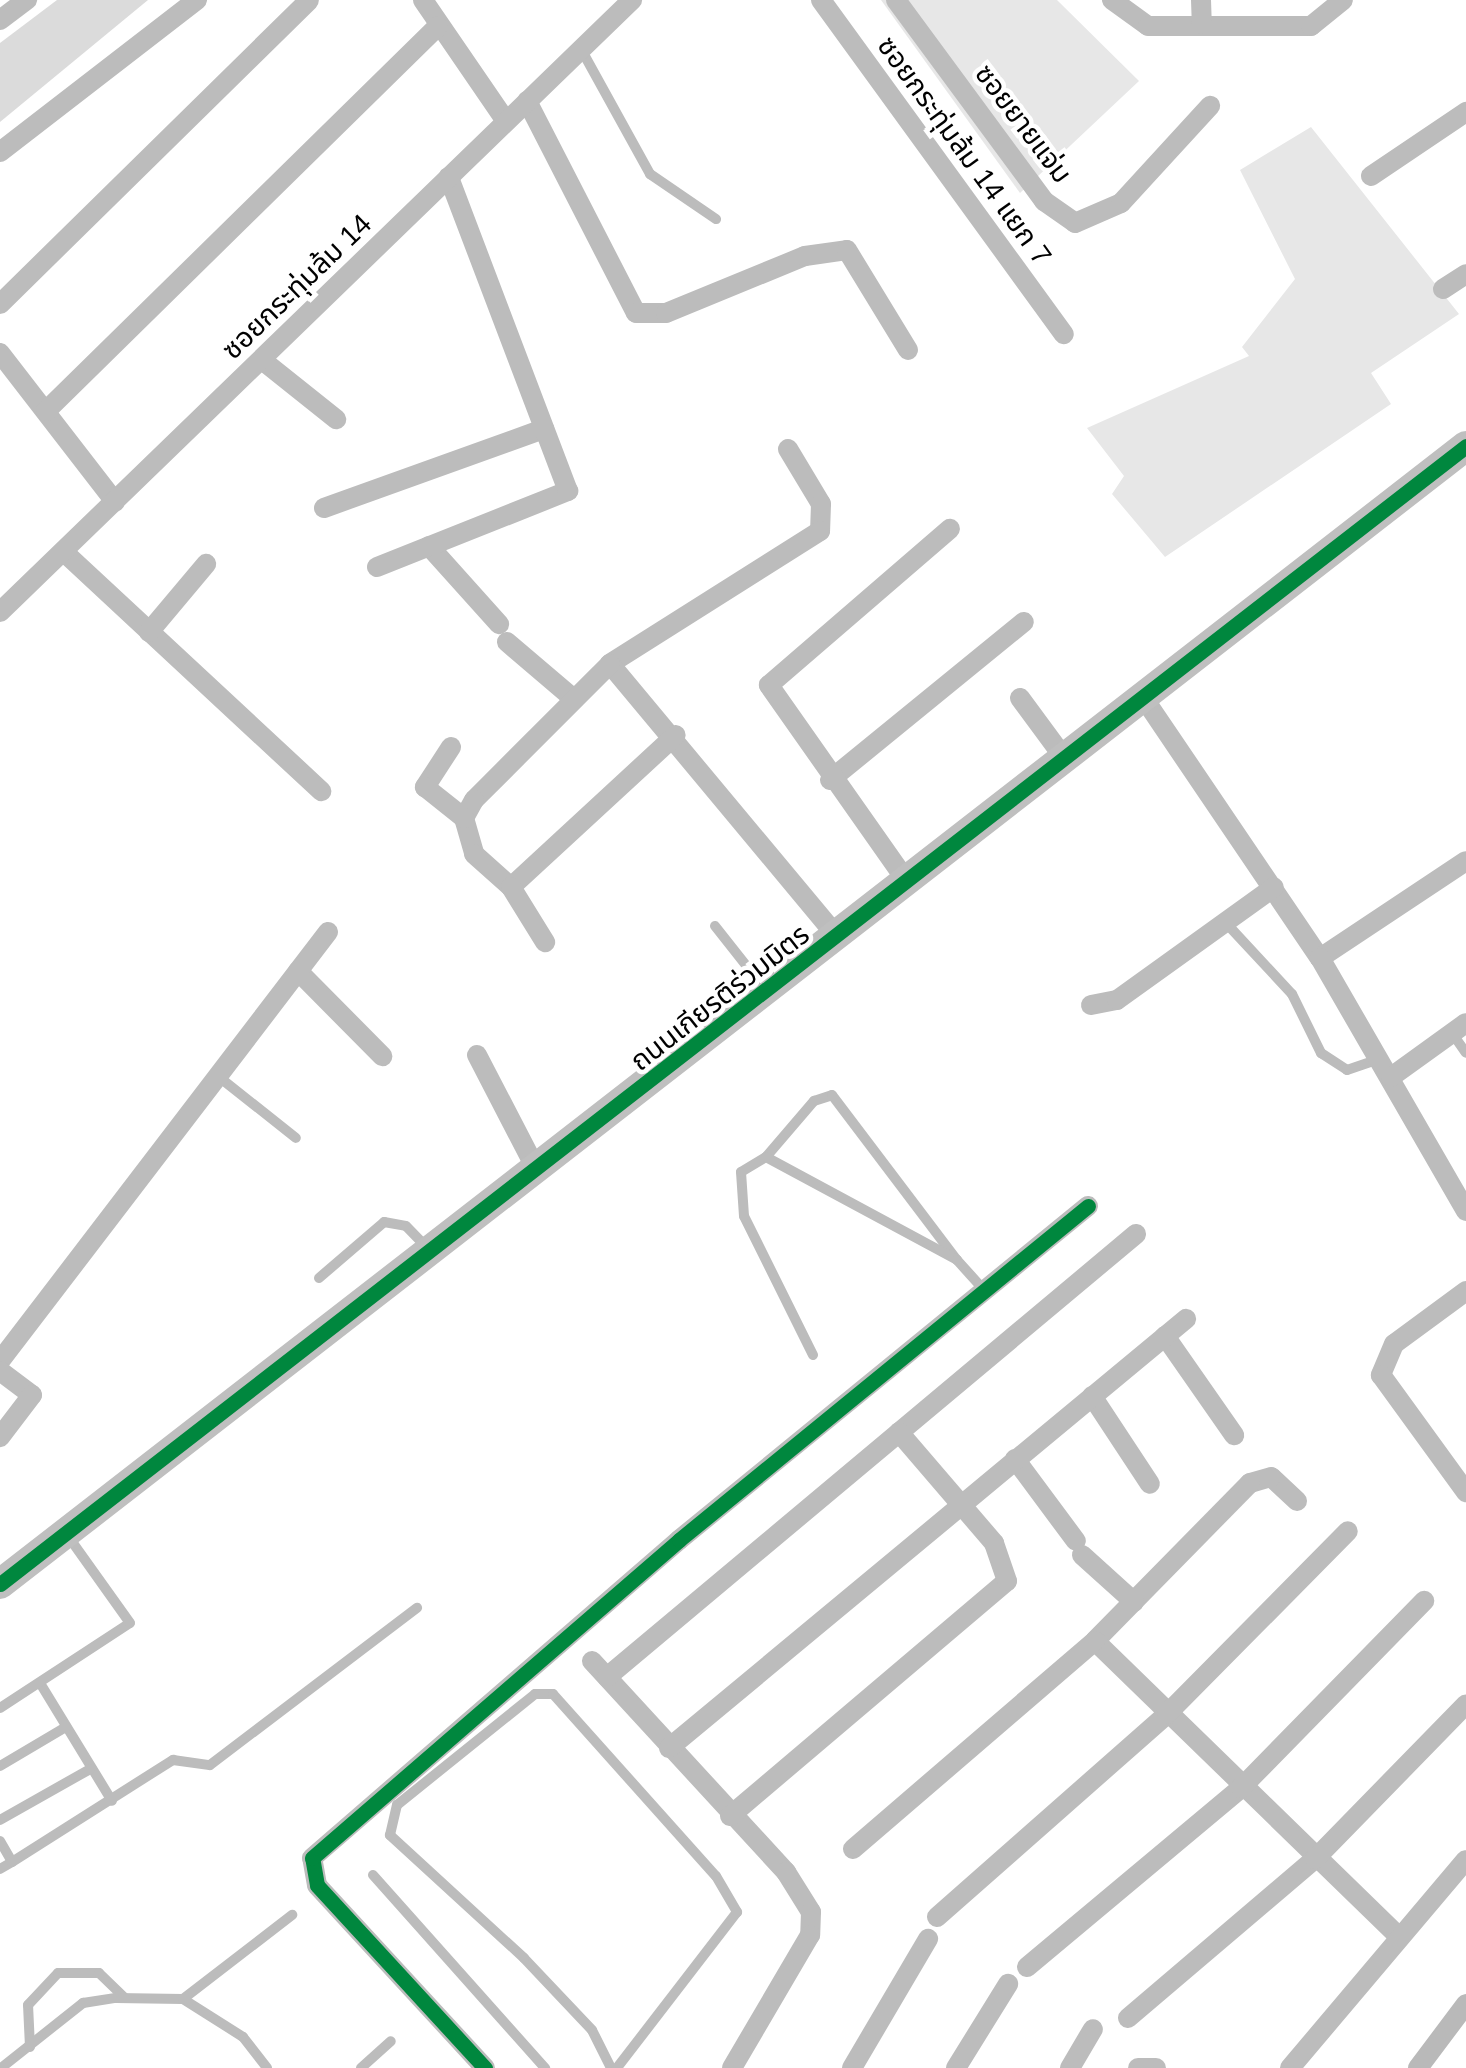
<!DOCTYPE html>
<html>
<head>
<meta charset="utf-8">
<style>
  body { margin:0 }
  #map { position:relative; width:1466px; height:2068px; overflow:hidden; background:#fff; font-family:Helvetica,"Noto Sans Thai",sans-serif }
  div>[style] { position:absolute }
  .green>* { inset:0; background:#e7e7e7 }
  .canal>* { height:20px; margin:-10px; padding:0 10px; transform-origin:10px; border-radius:10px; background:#b9b9b9 }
  .building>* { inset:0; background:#dbdbdb }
  .lane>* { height:10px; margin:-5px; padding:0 5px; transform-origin:5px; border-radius:5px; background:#bcbcbc }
  .street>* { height:20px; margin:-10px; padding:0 10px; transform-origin:10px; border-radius:10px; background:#bcbcbc }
  .secondary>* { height:30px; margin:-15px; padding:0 15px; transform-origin:15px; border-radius:15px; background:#bfbfbf }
  .cycleway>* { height:15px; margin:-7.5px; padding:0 7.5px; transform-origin:7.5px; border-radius:7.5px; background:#00873e }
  span { translate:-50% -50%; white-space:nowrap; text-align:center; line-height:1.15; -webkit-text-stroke:9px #fff; paint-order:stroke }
  .street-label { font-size:28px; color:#000 }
</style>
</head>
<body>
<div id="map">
  <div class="green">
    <div style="clip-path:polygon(881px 0,1057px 0,1139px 81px,1020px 193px)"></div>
    <div style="clip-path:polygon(1311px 127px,1459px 314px,1371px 373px,1391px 404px,1165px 557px,1112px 494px,1124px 476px,1087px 428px,1249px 356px,1242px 347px,1295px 279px,1240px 170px)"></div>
  </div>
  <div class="canal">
    <div style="left:1418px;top:2068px;width:80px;rotate:-53.1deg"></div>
  </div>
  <div class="building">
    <div style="clip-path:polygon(57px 0,148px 0,0 122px,0 43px)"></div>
  </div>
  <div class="lane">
    <div style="left:581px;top:49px;width:143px;rotate:61.1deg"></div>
    <div style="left:650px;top:174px;width:80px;rotate:34.3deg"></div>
    <div style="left:1226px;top:923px;width:97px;rotate:47.1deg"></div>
    <div style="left:1292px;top:994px;width:66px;rotate:63.8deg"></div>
    <div style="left:1321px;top:1053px;width:31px;rotate:33deg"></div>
    <div style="left:1347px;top:1070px;width:34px;rotate:-19deg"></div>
    <div style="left:715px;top:926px;width:79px;rotate:51.7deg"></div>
    <div style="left:1452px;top:1033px;width:24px;rotate:55deg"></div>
    <div style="left:219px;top:1077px;width:98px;rotate:38.4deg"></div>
    <div style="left:766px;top:1157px;width:74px;rotate:-49.4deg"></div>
    <div style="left:814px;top:1101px;width:19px;rotate:-18deg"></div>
    <div style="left:832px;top:1095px;width:207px;rotate:52.9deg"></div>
    <div style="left:319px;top:1278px;width:86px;rotate:-40.7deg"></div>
    <div style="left:384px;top:1222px;width:22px;rotate:10deg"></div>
    <div style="left:406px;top:1226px;width:30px;rotate:46deg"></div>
    <div style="left:813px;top:1355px;width:155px;rotate:-116.4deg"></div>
    <div style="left:744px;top:1216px;width:44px;rotate:-93.9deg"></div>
    <div style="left:741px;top:1172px;width:29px;rotate:-31deg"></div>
    <div style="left:766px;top:1157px;width:217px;rotate:28.3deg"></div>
    <div style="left:957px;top:1260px;width:40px;rotate:48deg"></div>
    <div style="left:40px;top:1683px;width:138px;rotate:58.6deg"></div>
    <div style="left:0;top:1708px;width:155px;rotate:-33.2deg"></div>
    <div style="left:130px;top:1623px;width:107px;rotate:-125.5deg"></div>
    <div style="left:0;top:1766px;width:77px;rotate:-30.6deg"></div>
    <div style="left:0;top:1820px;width:103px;rotate:-29.5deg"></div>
    <div style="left:0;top:1841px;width:24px;rotate:60deg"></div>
    <div style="left:12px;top:1862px;width:14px;rotate:150deg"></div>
    <div style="left:12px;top:1862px;width:191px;rotate:-32.4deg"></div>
    <div style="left:173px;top:1760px;width:37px;rotate:8deg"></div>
    <div style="left:210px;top:1765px;width:260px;rotate:-37.2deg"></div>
    <div style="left:373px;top:1875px;width:259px;rotate:48.3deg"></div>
    <div style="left:183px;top:1999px;width:138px;rotate:-37.6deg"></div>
    <div style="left:30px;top:2047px;width:42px;rotate:-92.7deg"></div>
    <div style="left:28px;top:2005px;width:44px;rotate:-46.8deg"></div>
    <div style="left:58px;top:1973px;width:41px"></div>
    <div style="left:99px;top:1973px;width:36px;rotate:44deg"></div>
    <div style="left:1px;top:2068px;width:105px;rotate:-38.4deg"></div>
    <div style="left:83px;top:2003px;width:33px;rotate:-9deg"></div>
    <div style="left:116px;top:1998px;width:67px;rotate:0.9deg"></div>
    <div style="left:183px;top:1999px;width:71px;rotate:32.3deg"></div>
    <div style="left:243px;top:2037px;width:39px;rotate:52deg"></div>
    <div style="left:361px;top:2068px;width:40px;rotate:-42deg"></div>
    <div style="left:611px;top:2068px;width:42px;rotate:-116.6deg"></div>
    <div style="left:592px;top:2030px;width:99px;rotate:-133.4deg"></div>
    <div style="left:524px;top:1958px;width:182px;rotate:-137.5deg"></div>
    <div style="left:390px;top:1835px;width:31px;rotate:-77deg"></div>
    <div style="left:397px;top:1805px;width:177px;rotate:-38.8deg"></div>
    <div style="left:535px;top:1694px;width:18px"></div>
    <div style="left:553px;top:1694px;width:244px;rotate:48.2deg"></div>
    <div style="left:716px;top:1876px;width:42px;rotate:59.7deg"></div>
    <div style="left:737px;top:1912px;width:197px;rotate:127.6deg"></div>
  </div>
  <div class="street">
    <div style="left:423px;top:0;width:147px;rotate:55.6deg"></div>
    <div style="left:821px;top:0;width:413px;rotate:54deg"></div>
    <div style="left:896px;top:0;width:250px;rotate:53.6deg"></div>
    <div style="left:1044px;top:201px;width:38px;rotate:35deg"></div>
    <div style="left:1075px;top:223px;width:50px;rotate:-23.5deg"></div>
    <div style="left:1121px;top:203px;width:132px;rotate:-47.5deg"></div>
    <div style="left:1112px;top:0;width:44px;rotate:35.8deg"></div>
    <div style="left:1148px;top:26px;width:163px"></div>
    <div style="left:1311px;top:26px;width:41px;rotate:-39.1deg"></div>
    <div style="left:1201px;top:0;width:24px;rotate:88deg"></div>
    <div style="left:0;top:20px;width:34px;rotate:-37deg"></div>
    <div style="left:527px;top:101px;width:238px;rotate:62.8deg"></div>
    <div style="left:636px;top:313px;width:30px"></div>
    <div style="left:666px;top:313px;width:150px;rotate:-22.3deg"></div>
    <div style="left:805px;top:256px;width:42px;rotate:-8.1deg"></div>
    <div style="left:847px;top:250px;width:117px;rotate:58.6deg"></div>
    <div style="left:0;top:152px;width:249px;rotate:-37.7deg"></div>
    <div style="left:1371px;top:176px;width:115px;rotate:-34deg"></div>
    <div style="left:1443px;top:289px;width:27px;rotate:-33deg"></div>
    <div style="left:0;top:304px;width:433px;rotate:-44.5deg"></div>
    <div style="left:0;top:353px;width:188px;rotate:52.3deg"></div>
    <div style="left:262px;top:360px;width:95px;rotate:38.6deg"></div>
    <div style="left:46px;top:411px;width:549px;rotate:-44.48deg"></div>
    <div style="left:788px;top:449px;width:64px;rotate:59deg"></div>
    <div style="left:821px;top:504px;width:27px;rotate:92deg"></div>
    <div style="left:820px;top:531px;width:249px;rotate:147.7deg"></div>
    <div style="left:610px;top:664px;width:356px;rotate:50.2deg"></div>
    <div style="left:324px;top:508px;width:234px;rotate:-19.8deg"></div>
    <div style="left:429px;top:546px;width:105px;rotate:48.1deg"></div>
    <div style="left:65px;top:553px;width:350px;rotate:42.9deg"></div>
    <div style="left:377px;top:567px;width:206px;rotate:-21.7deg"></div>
    <div style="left:568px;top:491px;width:336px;rotate:-110.8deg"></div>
    <div style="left:0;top:612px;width:880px;rotate:-44.08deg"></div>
    <div style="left:149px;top:632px;width:89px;rotate:-50deg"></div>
    <div style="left:507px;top:642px;width:88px;rotate:40.4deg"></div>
    <div style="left:610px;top:664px;width:192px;rotate:135deg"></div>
    <div style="left:474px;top:800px;width:21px;rotate:119deg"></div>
    <div style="left:464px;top:818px;width:37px;rotate:74deg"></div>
    <div style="left:474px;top:854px;width:50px;rotate:41.7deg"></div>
    <div style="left:511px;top:887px;width:224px;rotate:-42.7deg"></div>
    <div style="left:1143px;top:697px;width:315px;rotate:55.9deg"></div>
    <div style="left:1320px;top:958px;width:175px;rotate:-33.6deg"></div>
    <div style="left:1020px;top:698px;width:76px;rotate:53.6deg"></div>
    <div style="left:451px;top:747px;width:48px;rotate:123deg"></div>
    <div style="left:425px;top:787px;width:50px;rotate:38.5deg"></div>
    <div style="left:830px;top:780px;width:250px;rotate:-39.2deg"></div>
    <div style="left:908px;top:883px;width:242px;rotate:-125.1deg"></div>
    <div style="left:769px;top:685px;width:239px;rotate:-40.8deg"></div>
    <div style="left:511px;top:887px;width:65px;rotate:58.3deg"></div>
    <div style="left:1320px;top:958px;width:292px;rotate:60deg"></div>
    <div style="left:298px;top:971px;width:120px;rotate:45.3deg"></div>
    <div style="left:1091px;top:1005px;width:26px;rotate:-11deg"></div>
    <div style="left:1117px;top:1000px;width:193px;rotate:-35.7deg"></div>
    <div style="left:477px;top:1055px;width:128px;rotate:62.6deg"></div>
    <div style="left:1391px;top:1077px;width:92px;rotate:-35.8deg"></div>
    <div style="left:1466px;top:1291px;width:89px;rotate:143.6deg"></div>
    <div style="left:1394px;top:1344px;width:34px;rotate:113deg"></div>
    <div style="left:1381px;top:1375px;width:145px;rotate:54deg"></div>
    <div style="left:1165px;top:1336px;width:121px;rotate:55.1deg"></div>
    <div style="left:0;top:1361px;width:540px;rotate:-52.6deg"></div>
    <div style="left:0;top:1371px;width:40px;rotate:37deg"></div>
    <div style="left:32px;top:1395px;width:53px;rotate:127.3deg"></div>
    <div style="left:1092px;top:1396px;width:105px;rotate:56.6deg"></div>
    <div style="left:1015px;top:1459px;width:102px;rotate:53.4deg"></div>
    <div style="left:1297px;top:1501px;width:35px;rotate:-137deg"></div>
    <div style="left:1271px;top:1477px;width:22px;rotate:164deg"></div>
    <div style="left:1250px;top:1483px;width:221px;rotate:134.5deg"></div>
    <div style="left:1095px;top:1641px;width:420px;rotate:44.2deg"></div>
    <div style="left:1082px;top:1555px;width:70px;rotate:42.1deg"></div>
    <div style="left:592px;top:1661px;width:287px;rotate:47.4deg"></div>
    <div style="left:786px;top:1872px;width:47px;rotate:58deg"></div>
    <div style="left:811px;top:1912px;width:23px;rotate:92deg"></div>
    <div style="left:810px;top:1935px;width:154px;rotate:120.4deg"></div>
    <div style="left:607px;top:1677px;width:690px;rotate:-39.94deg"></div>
    <div style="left:669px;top:1748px;width:672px;rotate:-39.69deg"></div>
    <div style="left:730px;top:1816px;width:363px;rotate:-40.3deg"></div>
    <div style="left:1007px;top:1581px;width:40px;rotate:-108.9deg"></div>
    <div style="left:994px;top:1543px;width:146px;rotate:-130.6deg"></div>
    <div style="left:853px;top:1849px;width:319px;rotate:-40.7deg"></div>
    <div style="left:937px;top:1917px;width:307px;rotate:-41.4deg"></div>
    <div style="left:1167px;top:1714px;width:257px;rotate:-45.3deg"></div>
    <div style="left:1027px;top:1967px;width:279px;rotate:-39.9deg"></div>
    <div style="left:1241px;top:1788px;width:262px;rotate:-45.6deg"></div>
    <div style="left:1128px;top:2018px;width:245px;rotate:-40.4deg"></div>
    <div style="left:1315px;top:1859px;width:216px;rotate:-45.7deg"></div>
    <div style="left:485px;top:2068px;width:248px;rotate:-132.6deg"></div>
    <div style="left:317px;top:1885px;width:27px;rotate:-100deg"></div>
    <div style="left:312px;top:1858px;width:486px;rotate:-40.9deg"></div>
    <div style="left:679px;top:1540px;width:528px;rotate:-39.24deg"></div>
    <div style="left:852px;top:2068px;width:150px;rotate:-59.5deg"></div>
    <div style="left:956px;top:2068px;width:99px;rotate:-58.2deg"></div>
    <div style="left:1070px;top:2068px;width:45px;rotate:-59.5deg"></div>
    <div style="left:1138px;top:2068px;width:18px"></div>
    <div style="left:1290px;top:2068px;width:272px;rotate:-49.8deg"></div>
  </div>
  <div class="secondary">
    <div style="left:0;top:1584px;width:1856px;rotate:-37.82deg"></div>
  </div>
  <div class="cycleway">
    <div style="left:0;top:1584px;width:1856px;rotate:-37.82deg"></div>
    <div style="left:485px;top:2068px;width:248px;rotate:-132.6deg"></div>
    <div style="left:317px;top:1885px;width:27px;rotate:-100deg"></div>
    <div style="left:312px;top:1858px;width:486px;rotate:-40.9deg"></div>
    <div style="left:679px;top:1540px;width:528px;rotate:-39.24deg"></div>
  </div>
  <div class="street-label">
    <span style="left:1023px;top:124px;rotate:53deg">ซอยยายแจ่ม</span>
    <span style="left:964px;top:151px;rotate:54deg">ซอยกระทุ่มล้ม 14 แยก 7</span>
    <span style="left:297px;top:287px;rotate:-44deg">ซอยกระทุ่มล้ม 14</span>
    <span style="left:720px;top:998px;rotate:-38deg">ถนนเกียรติร่วมมิตร</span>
  </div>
</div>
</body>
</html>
